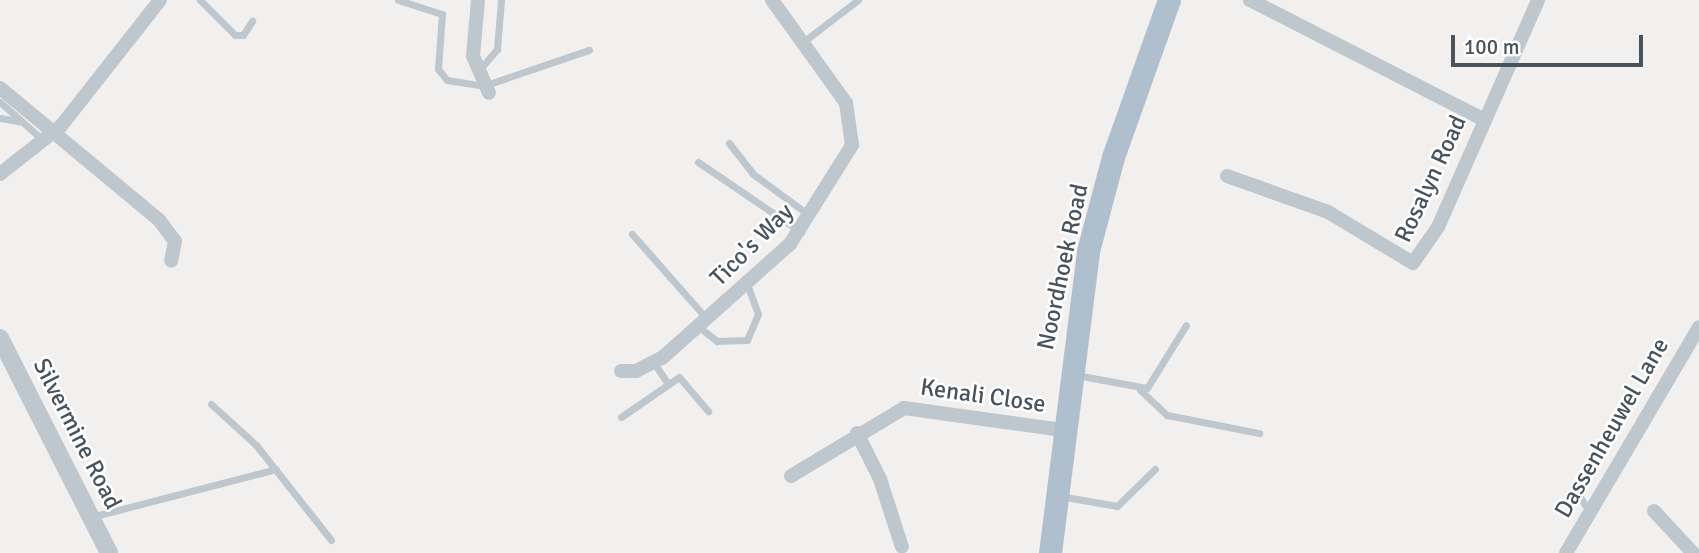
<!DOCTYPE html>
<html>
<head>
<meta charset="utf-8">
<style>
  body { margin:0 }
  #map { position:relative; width:1699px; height:553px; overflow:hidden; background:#f2efef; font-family:Signika,sans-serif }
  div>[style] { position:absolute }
  .service>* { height:7px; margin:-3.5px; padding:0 3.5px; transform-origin:3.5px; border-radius:3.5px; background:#bec7ce }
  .minor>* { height:14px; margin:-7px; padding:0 7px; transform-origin:7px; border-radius:7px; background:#bec7ce }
  .tertiary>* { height:18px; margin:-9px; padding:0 9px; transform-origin:9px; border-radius:9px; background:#bec7ce }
  .primary>* { height:23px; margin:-11.5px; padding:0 11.5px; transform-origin:11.5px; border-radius:11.5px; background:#b0bfcd }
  span { translate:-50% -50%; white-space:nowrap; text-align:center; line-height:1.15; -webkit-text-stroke:5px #fff; paint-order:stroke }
  .street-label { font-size:24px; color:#48535c }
  .scale { position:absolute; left:1451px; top:35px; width:192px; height:32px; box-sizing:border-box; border:4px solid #48535c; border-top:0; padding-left:9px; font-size:21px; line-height:24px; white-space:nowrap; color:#48535c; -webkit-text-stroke:5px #fff; paint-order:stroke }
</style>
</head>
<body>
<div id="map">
  <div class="service">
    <div style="left:200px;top:0;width:49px;rotate:45deg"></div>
    <div style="left:235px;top:35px;width:8px"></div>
    <div style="left:243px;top:35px;width:17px;rotate:-57deg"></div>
    <div style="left:398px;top:0;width:46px;rotate:17.7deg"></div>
    <div style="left:442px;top:14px;width:55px;rotate:94.2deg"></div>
    <div style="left:438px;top:69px;width:14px;rotate:51deg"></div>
    <div style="left:447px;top:80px;width:36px;rotate:9deg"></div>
    <div style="left:483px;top:86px;width:112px;rotate:-18.8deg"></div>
    <div style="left:803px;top:42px;width:69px;rotate:-37.4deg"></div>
    <div style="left:479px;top:70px;width:28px;rotate:-49deg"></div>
    <div style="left:497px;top:49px;width:49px;rotate:-85.3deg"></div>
    <div style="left:0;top:102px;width:57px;rotate:41.5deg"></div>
    <div style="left:0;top:118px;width:22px;rotate:10deg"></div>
    <div style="left:729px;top:143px;width:39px;rotate:52deg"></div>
    <div style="left:753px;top:174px;width:69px;rotate:36.2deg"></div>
    <div style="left:698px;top:162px;width:125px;rotate:34.2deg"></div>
    <div style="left:632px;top:234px;width:113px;rotate:48.6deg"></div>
    <div style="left:699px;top:327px;width:23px;rotate:38deg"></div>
    <div style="left:717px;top:341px;width:30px;rotate:-2deg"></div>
    <div style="left:747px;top:340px;width:28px;rotate:-67deg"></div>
    <div style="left:758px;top:314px;width:32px;rotate:-110deg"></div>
    <div style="left:654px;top:363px;width:22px;rotate:56deg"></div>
    <div style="left:1076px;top:375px;width:72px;rotate:10.4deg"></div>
    <div style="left:1147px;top:388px;width:74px;rotate:-58.2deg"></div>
    <div style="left:1140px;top:390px;width:37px;rotate:43deg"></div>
    <div style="left:1167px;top:415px;width:94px;rotate:11.1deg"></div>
    <div style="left:211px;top:404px;width:61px;rotate:42.3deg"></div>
    <div style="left:256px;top:445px;width:121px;rotate:51.7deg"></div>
    <div style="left:621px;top:417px;width:70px;rotate:-34.6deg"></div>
    <div style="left:679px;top:377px;width:45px;rotate:49.5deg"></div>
    <div style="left:1573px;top:487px;width:29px;rotate:56deg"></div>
    <div style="left:1060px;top:496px;width:58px;rotate:10deg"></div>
    <div style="left:1117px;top:506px;width:53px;rotate:-44.2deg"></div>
    <div style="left:91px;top:517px;width:191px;rotate:-14.5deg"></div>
  </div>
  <div class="minor">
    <div style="left:478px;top:0;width:56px;rotate:95.1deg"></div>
    <div style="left:473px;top:56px;width:40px;rotate:66.6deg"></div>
    <div style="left:1250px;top:0;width:263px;rotate:27.1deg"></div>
    <div style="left:0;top:88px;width:207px;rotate:39.7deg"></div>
    <div style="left:159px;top:220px;width:26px;rotate:53deg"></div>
    <div style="left:175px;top:241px;width:20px;rotate:101deg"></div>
    <div style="left:0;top:174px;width:78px;rotate:-38.2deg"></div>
    <div style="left:61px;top:126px;width:160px;rotate:-51.8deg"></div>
    <div style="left:1227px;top:176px;width:107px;rotate:19.6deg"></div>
    <div style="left:1328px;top:212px;width:99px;rotate:31deg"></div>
    <div style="left:1413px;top:263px;width:44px;rotate:-55.2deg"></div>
    <div style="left:1438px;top:227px;width:248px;rotate:-66.2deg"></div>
    <div style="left:621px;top:371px;width:15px"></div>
    <div style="left:636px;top:371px;width:29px;rotate:-27deg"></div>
    <div style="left:662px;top:358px;width:171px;rotate:-41.7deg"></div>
    <div style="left:790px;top:244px;width:117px;rotate:-57.9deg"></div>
    <div style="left:852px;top:145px;width:42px;rotate:-98.1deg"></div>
    <div style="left:846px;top:103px;width:127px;rotate:-125.7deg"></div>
    <div style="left:857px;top:433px;width:51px;rotate:63.4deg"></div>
    <div style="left:880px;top:479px;width:71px;rotate:72.1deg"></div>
    <div style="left:791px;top:476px;width:132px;rotate:-31deg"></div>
    <div style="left:904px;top:408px;width:160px;rotate:7.9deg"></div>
    <div style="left:1654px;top:511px;width:57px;rotate:47.1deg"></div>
    <div style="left:1566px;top:553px;width:262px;rotate:-59.5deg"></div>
  </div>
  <div class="tertiary">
    <div style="left:0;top:338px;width:241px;rotate:63.1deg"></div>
  </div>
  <div class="primary">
    <div style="left:1050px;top:553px;width:304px;rotate:-82.8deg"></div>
    <div style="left:1088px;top:251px;width:97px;rotate:-75.1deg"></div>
    <div style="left:1113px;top:157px;width:167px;rotate:-70.4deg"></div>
  </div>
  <div class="street-label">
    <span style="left:1431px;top:179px;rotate:-65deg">Rosalyn Road</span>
    <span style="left:752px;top:245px;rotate:-45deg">Tico's Way</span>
    <span style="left:1063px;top:267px;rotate:-78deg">Noordhoek Road</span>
    <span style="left:983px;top:396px;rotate:8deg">Kenali Close</span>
    <span style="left:1612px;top:428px;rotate:-60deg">Dassenheuwel Lane</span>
    <span style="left:77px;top:434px;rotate:63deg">Silvermine Road</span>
  </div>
  <div class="scale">100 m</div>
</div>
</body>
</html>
